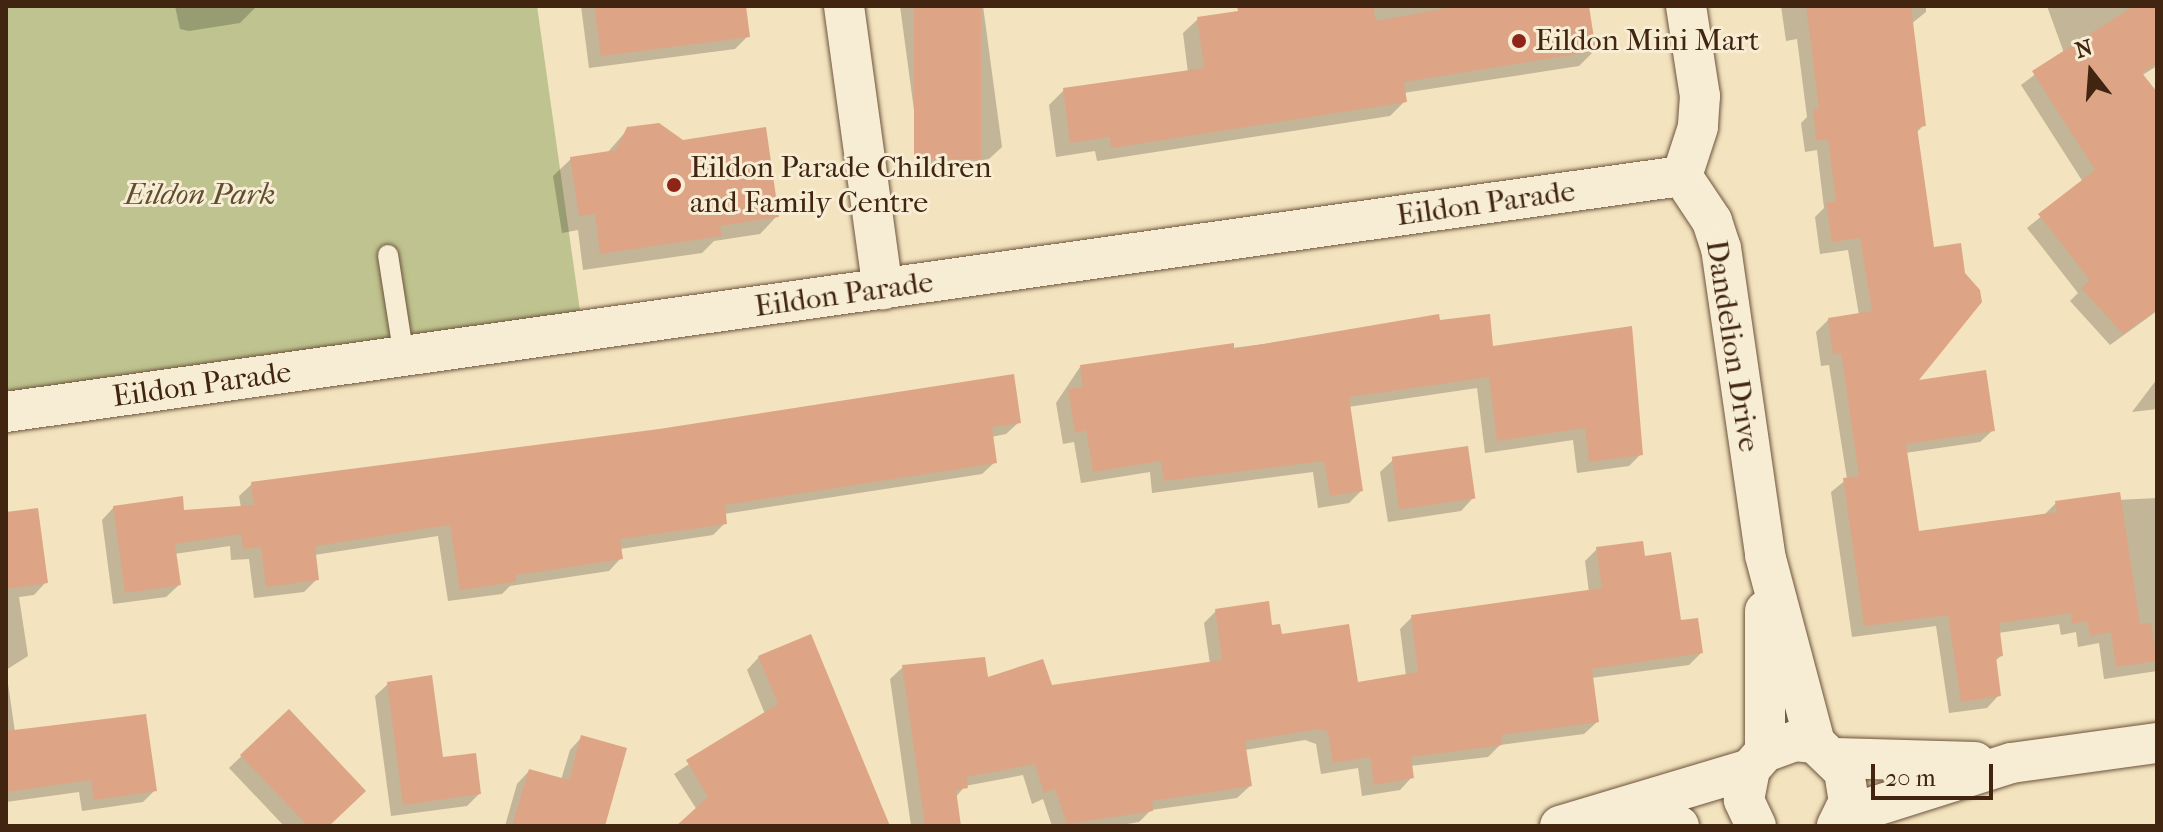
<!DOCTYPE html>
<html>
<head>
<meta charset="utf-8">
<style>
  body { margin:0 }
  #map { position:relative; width:2163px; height:832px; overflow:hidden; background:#f3e3be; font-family:"IM FELL French Canon",serif }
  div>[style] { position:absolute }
  .green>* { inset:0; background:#bec38f }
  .shadow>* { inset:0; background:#0003 }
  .building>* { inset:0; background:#dda586; transform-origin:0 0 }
  .roads { filter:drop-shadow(0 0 2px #6e543c) drop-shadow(0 0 2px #6e543c) }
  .service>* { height:20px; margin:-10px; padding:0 10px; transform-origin:10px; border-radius:10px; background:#f7edd5 }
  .minor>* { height:40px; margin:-20px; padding:0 20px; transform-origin:20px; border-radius:20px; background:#f7edd5 }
  .dots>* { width:22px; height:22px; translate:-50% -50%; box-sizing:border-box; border:4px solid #f7edd5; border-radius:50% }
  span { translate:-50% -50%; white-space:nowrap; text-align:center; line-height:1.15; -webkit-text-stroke:6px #f7edd5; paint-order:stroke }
  .poi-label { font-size:30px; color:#412511 }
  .left { translate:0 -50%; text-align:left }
  .park-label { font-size:30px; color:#604c30; font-style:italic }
  .street-label { font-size:30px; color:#412511 }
  .frame { position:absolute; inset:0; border:8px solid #412511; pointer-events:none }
  .north { position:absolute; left:2051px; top:32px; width:80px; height:80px; -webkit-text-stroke:6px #f7edd5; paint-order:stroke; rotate:343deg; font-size:22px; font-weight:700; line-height:32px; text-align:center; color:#412511 }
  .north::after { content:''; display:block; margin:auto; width:28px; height:36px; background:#412511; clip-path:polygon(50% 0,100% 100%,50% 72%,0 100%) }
  .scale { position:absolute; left:1871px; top:764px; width:122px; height:36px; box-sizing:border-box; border:4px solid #412511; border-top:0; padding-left:10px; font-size:24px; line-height:28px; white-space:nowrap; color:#412511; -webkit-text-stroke:6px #f7edd5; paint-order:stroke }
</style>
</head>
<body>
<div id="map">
  <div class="green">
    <div style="clip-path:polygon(6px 6px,537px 6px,583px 332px,6px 412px)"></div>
  </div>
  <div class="shadow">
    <div style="clip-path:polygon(175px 6px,257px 6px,240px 23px,189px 31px,180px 29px)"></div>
    <div style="clip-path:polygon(581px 6px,744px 6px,748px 36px,735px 49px,589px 68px)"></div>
    <div style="clip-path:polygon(900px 6px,983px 6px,1002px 147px,989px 159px,922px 170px)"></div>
    <div style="clip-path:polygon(1279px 6px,1586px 6px,1594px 51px,1579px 66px,1403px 93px,1405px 101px,1390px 116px,1097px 161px,1095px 151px,1056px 157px,1049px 105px,1064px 90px,1188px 73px,1183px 33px,1198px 19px)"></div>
    <div style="clip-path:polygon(1781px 6px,1926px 6px,1926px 12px,1911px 24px,1924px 125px,1916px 133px,1914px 382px,1993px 430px,1980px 442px,1905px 453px,1918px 533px,2043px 516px,2056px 503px,2157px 498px,2157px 671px,2104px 679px,2099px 643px,2078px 647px,2076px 632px,2061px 635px,2059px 624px,1998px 633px,2001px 656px,1994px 662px,1999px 695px,1987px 708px,1949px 713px,1936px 626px,1852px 637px,1831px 492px,1847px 479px,1829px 365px,1821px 366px,1816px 332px,1828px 320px,1859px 315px,1848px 250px,1820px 254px,1815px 217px,1824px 208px,1817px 150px,1805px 152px,1801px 123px,1807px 117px,1797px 39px,1786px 41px)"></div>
    <div style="clip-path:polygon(2047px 6px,2157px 6px,2157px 66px,2141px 76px,2157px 96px,2157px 311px,2110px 345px,2070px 301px,2078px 293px,2027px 228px,2083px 182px,2021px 85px,2064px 53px)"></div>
    <div style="clip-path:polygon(628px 129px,777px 216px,760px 234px,714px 241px,702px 253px,583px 270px,578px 230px,562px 233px,553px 176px,571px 159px,607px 153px)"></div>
    <div style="clip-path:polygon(1439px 322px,1491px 348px,1641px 454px,1629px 466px,1577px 473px,1573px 440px,1485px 453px,1477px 388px,1348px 407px,1361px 491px,1349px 503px,1318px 508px,1313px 472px,1152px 493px,1150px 472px,1081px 483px,1074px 442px,1063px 444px,1056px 403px,1080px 367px)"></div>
    <div style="clip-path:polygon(2157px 379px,2157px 409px,2132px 412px)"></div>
    <div style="clip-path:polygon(1019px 422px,1006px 434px,991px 437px,995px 462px,982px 474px,724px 514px,725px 523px,713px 535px,620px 549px,621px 558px,609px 571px,510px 586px,502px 594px,448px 601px,438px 536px,314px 555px,317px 579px,304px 592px,254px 598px,249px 559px,231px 560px,230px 546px,174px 554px,179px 585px,166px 597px,113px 604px,102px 520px,114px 507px,183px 512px,241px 508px,239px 496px,252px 484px)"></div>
    <div style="clip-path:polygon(1393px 460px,1473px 498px,1461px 511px,1388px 522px,1380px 472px)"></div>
    <div style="clip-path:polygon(6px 514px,46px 582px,34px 595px,19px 597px,28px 656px,6px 670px,15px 732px,155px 790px,143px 802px,82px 811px,79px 792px,6px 802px)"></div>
    <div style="clip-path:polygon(1597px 549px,1643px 558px,1701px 653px,1689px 665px,1591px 678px,1597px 722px,1584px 734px,1500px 745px,1488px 757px,1410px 766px,1412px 777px,1400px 790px,1362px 796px,1358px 768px,1321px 774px,1316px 744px,1305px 740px,1245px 750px,1250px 786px,1237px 798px,1151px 810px,1139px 822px,1115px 826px,1052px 826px,1043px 799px,1032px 804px,1023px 775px,965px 786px,955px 798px,956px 826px,911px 826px,890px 679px,903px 667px,1050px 687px,1210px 664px,1204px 623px,1216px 611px,1271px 627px,1357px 685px,1406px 676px,1400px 629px,1412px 617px,1589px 592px,1585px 561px)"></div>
    <div style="clip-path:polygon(759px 657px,888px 826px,679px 826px,697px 810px,674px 774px,765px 714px,747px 670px)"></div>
    <div style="clip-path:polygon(388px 684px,442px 759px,479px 794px,467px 806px,391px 816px,375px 696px)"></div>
    <div style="clip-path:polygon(289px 711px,327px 826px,284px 826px,229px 768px)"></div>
    <div style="clip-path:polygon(582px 737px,603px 826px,505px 826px,517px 784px,529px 771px,561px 780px,570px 750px)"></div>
  </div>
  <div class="building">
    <div style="clip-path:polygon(594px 6px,746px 6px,750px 37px,601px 56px)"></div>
    <div style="left:914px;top:6px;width:67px;height:153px"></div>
    <div style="clip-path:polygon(1237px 6px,1373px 6px,1376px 21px,1457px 6px,1589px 6px,1596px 51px,1404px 82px,1407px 102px,1111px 148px,1110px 137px,1070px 143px,1063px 88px,1204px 68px,1197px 17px,1238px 11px)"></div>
    <div style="clip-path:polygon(1806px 6px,1911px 6px,1926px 126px,1917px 127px,1934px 247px,1961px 243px,1965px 273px,1980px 290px,1982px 302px,1919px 380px,1986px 370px,1995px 431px,1906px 444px,1919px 531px,2057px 512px,2055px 501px,2120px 492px,2140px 624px,2151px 623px,2157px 661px,2116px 667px,2111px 632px,2090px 636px,2087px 621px,2072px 624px,2071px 613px,1999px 623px,2003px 656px,1996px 657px,2001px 696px,1961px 702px,1948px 615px,1864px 626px,1843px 478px,1859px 476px,1841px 353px,1833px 355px,1828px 318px,1872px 311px,1860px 238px,1832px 242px,1826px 203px,1836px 201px,1828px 139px,1816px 141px,1813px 109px,1819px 108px)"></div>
    <div style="clip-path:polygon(2134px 6px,2157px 6px,2157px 63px,2142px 73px,2157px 92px,2157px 310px,2123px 334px,2081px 288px,2090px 280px,2038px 214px,2095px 170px,2032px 71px)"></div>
    <div style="clip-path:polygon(659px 123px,683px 140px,766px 127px,779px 217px,720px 226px,722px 236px,600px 254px,595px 214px,579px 216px,570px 157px,616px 150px,627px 127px)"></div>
    <div style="clip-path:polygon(1439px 314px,1440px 320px,1490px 314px,1493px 346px,1632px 326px,1643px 455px,1589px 462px,1585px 428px,1497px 441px,1489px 377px,1349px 397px,1363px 491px,1330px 496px,1324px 461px,1164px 481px,1161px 461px,1093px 472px,1086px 430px,1075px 433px,1068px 389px,1083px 387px,1080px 365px,1234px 343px,1234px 349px)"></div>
    <div style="clip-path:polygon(1014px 374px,1021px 423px,992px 427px,997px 463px,725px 505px,727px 524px,620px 539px,623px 559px,516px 575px,516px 582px,460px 590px,450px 525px,315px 546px,319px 580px,266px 587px,261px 547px,243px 549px,241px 534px,175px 544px,181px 585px,125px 593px,113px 506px,183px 496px,184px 510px,254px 505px,251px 482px,659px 429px)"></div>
    <div style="left:1468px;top:446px;width:53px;height:77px;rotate:82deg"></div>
    <div style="clip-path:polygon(38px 508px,48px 583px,6px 589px,6px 512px)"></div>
    <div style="clip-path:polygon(1643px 541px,1645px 556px,1671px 552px,1681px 620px,1698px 618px,1703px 653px,1592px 669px,1599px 722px,1501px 735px,1502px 745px,1411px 757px,1414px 778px,1374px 785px,1370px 757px,1333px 763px,1328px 732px,1318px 729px,1245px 741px,1252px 786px,1152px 801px,1153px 811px,1067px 824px,1055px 789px,1044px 793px,1035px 764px,966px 777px,968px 788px,956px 790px,961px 826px,925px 826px,902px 665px,985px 657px,988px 677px,1043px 659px,1052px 685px,1222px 660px,1215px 609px,1269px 601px,1272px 625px,1280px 624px,1282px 634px,1349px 624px,1358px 682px,1418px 672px,1411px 615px,1602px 588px,1596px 547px)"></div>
    <div style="clip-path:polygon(811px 634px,890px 826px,676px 826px,708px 797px,686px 760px,778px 704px,758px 656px)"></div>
    <div style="clip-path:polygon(432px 675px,443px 757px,476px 753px,481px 794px,403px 805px,387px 682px)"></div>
    <div style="clip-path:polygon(289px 709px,366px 791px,329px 826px,308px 826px,240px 755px)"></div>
    <div style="clip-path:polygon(146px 714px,157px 791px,94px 800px,91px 780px,6px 792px,6px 731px)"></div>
    <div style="clip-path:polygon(581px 735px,627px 748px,605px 826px,512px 826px,529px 769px,569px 780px)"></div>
  </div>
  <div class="roads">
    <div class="service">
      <div style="left:388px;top:255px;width:103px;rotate:81.1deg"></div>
    </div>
    <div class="minor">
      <div style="left:844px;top:6px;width:286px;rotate:82.2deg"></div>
      <div style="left:1686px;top:6px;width:91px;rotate:81.2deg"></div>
      <div style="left:1700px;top:96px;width:31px;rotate:94deg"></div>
      <div style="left:1698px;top:127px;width:52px;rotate:108.1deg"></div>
      <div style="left:1682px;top:176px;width:54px;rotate:56.3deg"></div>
      <div style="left:1712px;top:221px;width:28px;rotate:72deg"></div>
      <div style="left:1721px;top:248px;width:310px;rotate:81.8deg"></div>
      <div style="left:1765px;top:555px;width:195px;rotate:75.1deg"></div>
      <div style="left:6px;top:412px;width:1693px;rotate:-8.02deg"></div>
      <div style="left:1765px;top:611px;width:141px;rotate:90deg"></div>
      <div style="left:1835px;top:758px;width:140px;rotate:1.6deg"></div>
      <div style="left:1844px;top:816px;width:175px;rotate:-17.6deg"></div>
      <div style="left:2011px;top:763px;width:147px;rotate:-7.8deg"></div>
      <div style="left:1610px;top:824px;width:69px;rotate:1.7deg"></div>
      <div style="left:1560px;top:826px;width:198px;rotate:-16.7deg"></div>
      <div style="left:1756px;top:826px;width:29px;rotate:-115deg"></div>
      <div style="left:1744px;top:800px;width:32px;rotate:-79deg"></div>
      <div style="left:1750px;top:769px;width:23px;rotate:-49deg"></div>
      <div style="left:1765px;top:752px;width:32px;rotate:-20deg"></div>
      <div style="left:1795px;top:741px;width:20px;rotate:6deg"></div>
      <div style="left:1815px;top:743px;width:40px;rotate:44deg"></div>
      <div style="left:1844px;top:771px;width:30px;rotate:81deg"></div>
      <div style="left:1849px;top:801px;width:28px;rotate:116deg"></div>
    </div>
  </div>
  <div class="dots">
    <div style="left:1519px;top:41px;background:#8f2418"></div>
    <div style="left:674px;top:185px;background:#8f2418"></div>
  </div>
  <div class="poi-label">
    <span class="left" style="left:1535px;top:41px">Eildon Mini Mart</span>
    <span class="left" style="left:690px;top:185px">Eildon Parade Children<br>and Family Centre</span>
  </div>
  <div class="park-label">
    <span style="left:200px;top:195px">Eildon Park</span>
  </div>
  <div class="street-label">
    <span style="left:1486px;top:204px;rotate:-8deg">Eildon Parade</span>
    <span style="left:844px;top:295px;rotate:-8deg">Eildon Parade</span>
    <span style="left:1732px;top:346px;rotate:81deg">Dandelion Drive</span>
    <span style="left:202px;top:385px;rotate:-8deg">Eildon Parade</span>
  </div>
  <div class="frame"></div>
  <div class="north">N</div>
  <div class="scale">20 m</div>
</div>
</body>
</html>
